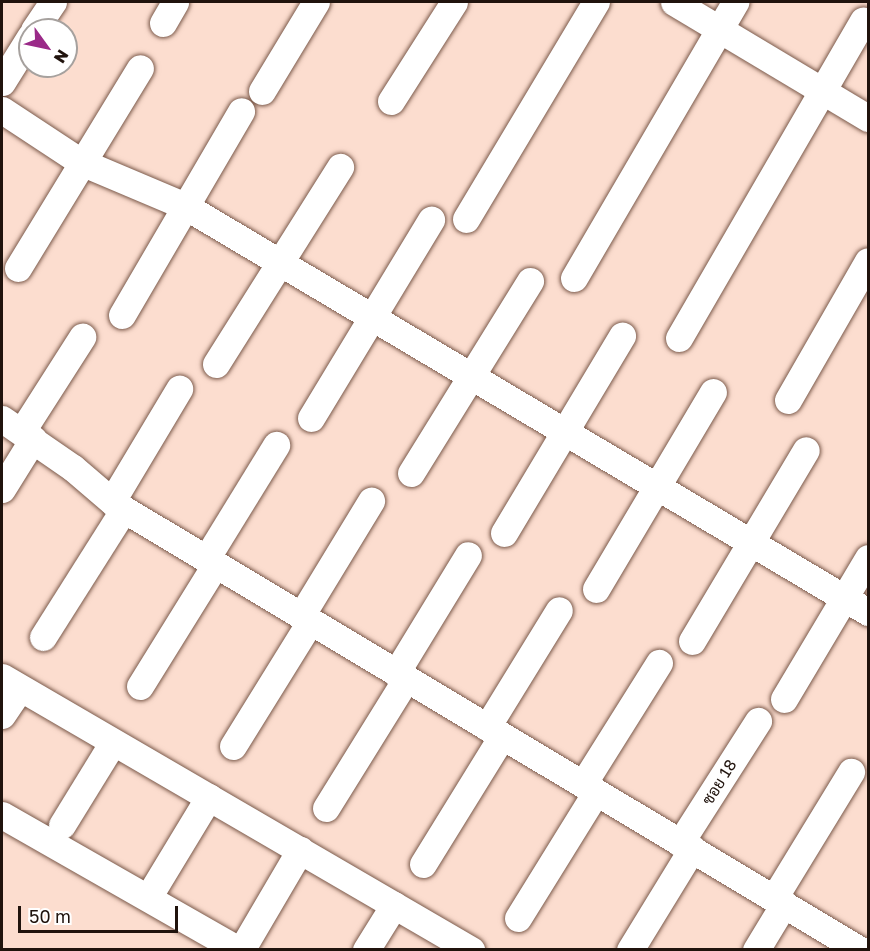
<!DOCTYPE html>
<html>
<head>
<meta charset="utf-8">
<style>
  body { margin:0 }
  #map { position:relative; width:870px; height:951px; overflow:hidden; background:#fcddcf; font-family:"Golos Text",Sarabun,sans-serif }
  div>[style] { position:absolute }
  .roads { filter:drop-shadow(0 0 2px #7b5a4b) drop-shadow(0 0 2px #7b5a4b) }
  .minor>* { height:27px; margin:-13.5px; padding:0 13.5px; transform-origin:13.5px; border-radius:13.5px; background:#fff }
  span { translate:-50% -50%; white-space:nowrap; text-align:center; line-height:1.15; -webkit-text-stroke:4.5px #fff; paint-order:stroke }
  .street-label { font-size:16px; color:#20130d }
  .frame { position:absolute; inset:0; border:3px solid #20130d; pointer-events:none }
  .north { position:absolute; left:18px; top:18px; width:60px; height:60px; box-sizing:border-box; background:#fff; border:2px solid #a6a19e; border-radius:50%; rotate:123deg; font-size:16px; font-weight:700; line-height:24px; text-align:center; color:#20130d }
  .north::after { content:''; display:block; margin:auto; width:21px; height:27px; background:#9a2a88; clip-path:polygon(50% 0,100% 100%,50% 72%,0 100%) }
  .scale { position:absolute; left:18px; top:906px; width:160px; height:27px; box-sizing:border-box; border:3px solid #20130d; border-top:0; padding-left:8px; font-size:18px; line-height:21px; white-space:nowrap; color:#20130d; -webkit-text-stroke:4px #fff; paint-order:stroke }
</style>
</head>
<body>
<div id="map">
  <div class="roads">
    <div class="minor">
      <div style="left:674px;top:2px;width:226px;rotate:30.9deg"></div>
      <div style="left:163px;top:23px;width:24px;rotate:-60deg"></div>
      <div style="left:34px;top:30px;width:34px;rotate:-56deg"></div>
      <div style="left:2px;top:82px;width:53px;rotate:-58.1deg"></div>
      <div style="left:262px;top:91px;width:104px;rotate:-58.8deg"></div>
      <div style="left:391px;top:101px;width:117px;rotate:-57.5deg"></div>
      <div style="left:2px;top:110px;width:95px;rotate:33.4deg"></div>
      <div style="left:81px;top:162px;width:113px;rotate:22.9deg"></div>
      <div style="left:185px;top:206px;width:795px;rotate:30.73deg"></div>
      <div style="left:466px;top:219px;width:253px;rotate:-59.1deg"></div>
      <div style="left:18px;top:268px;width:234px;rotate:-58.6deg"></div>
      <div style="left:574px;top:278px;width:320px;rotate:-59.7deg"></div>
      <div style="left:122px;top:315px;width:236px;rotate:-59.7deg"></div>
      <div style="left:679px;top:338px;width:367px;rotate:-59.9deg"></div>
      <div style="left:216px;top:364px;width:233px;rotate:-57.8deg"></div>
      <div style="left:788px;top:400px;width:160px;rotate:-60.1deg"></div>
      <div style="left:311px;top:418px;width:232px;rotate:-58.8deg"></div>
      <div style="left:2px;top:419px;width:86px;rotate:34.6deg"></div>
      <div style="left:73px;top:468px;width:55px;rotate:40.6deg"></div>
      <div style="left:115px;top:504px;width:868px;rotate:30.91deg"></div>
      <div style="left:22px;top:431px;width:112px;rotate:-57.4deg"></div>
      <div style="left:411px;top:473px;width:226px;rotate:-58.2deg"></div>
      <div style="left:2px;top:489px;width:59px;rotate:-58.2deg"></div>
      <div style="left:112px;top:501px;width:131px;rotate:-59.1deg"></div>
      <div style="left:504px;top:533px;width:230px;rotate:-59.1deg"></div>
      <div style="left:206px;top:559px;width:134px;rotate:-58.4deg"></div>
      <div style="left:596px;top:589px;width:229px;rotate:-59.3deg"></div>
      <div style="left:301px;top:616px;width:135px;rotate:-58.7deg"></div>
      <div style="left:43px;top:637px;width:151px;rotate:-57.7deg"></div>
      <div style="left:692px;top:641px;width:222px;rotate:-59.2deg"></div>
      <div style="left:396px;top:673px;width:138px;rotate:-58.6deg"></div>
      <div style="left:2px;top:677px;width:543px;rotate:30.2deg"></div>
      <div style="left:140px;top:686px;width:142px;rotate:-58.2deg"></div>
      <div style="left:784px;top:699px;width:164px;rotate:-59.2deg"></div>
      <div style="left:2px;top:715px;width:32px;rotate:-56deg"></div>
      <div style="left:487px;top:727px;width:137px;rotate:-58.4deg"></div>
      <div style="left:233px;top:746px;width:146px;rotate:-58.2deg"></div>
      <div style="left:583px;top:784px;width:143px;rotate:-57.9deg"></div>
      <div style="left:326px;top:808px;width:152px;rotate:-58.2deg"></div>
      <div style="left:2px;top:815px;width:273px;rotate:29.7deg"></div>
      <div style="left:62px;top:825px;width:97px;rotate:-58.4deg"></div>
      <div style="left:680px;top:843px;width:145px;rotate:-57.4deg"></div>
      <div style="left:423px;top:864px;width:150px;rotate:-58.3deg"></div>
      <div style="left:155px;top:886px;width:104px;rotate:-58.8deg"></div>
      <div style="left:774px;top:898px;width:148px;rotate:-58.6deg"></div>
      <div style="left:518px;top:918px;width:148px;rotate:-58.2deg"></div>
      <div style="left:246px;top:942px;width:107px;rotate:-59.6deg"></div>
      <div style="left:366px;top:950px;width:53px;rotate:-58.1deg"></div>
      <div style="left:630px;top:950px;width:119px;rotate:-58.5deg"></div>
      <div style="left:756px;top:950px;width:54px;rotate:-58.7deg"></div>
    </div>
  </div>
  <div class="street-label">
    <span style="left:719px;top:782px;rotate:-58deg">ซอย 18</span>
  </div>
  <div class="frame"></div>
  <div class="north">N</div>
  <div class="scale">50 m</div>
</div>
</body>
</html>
